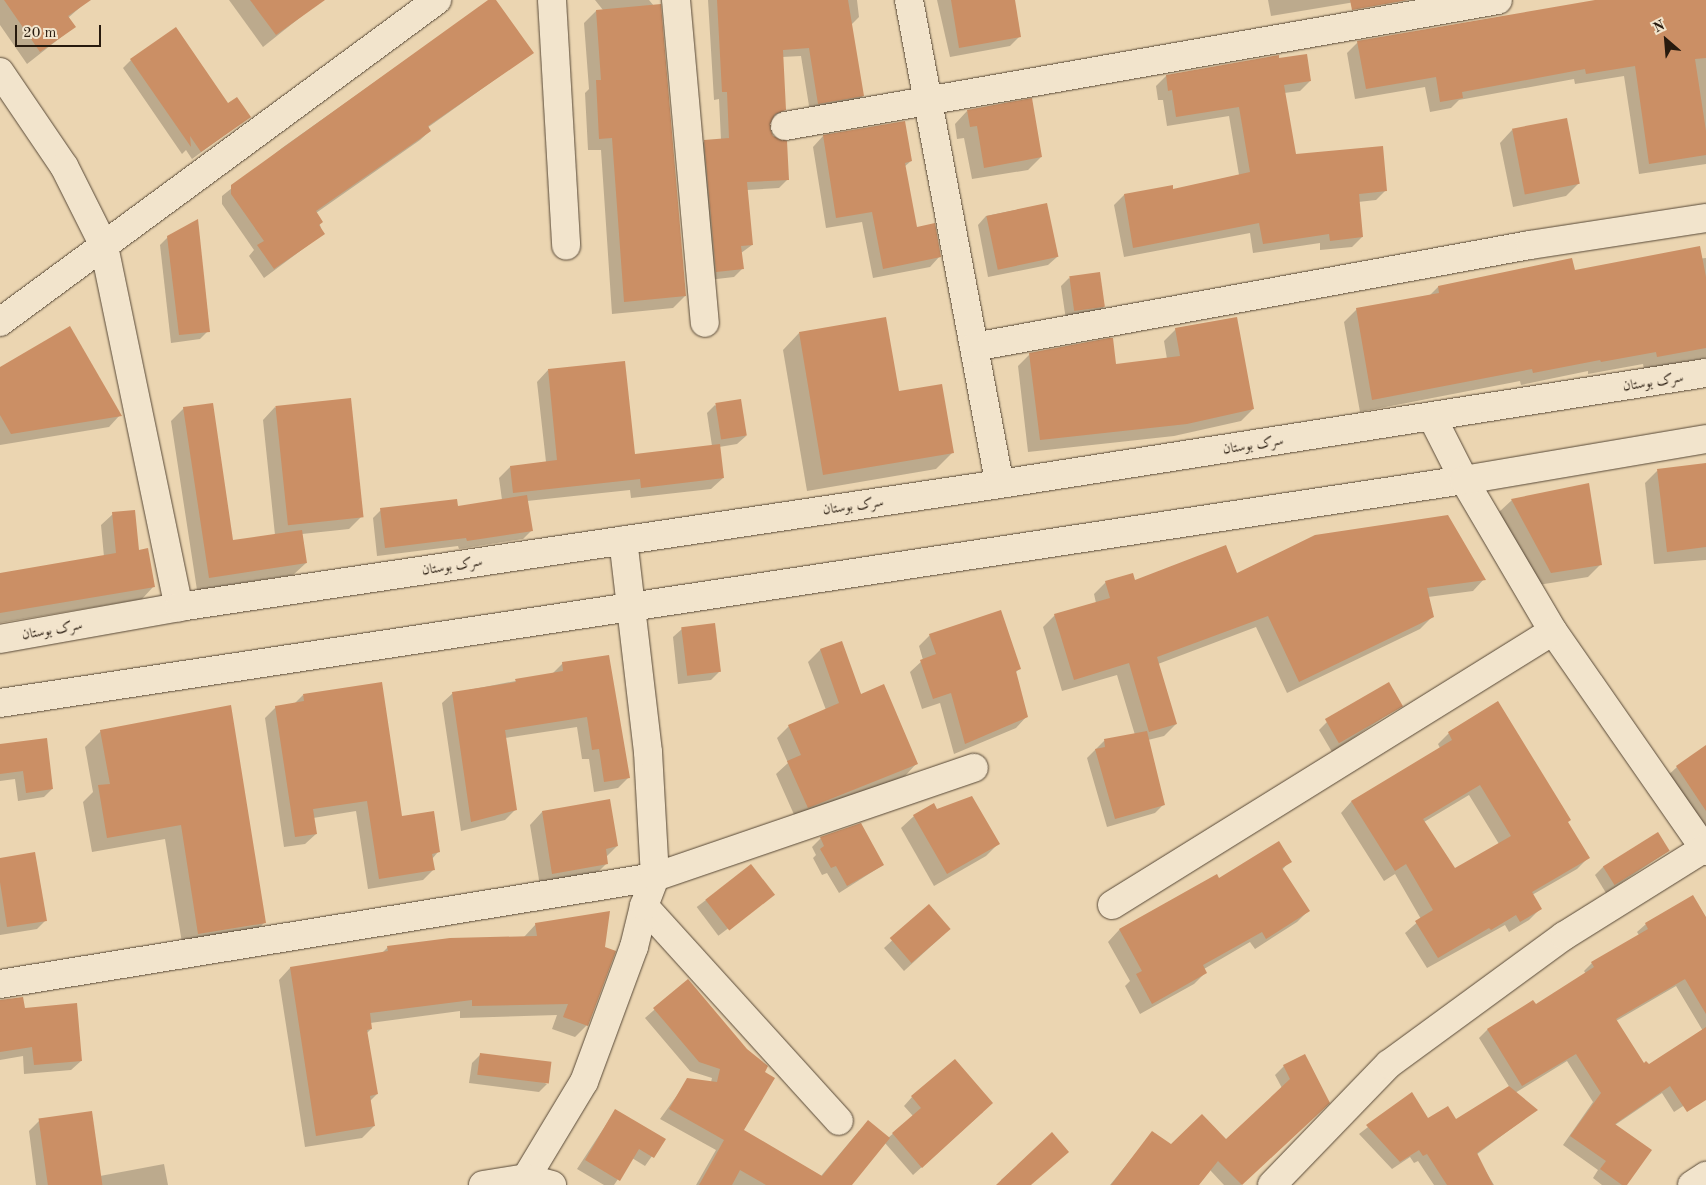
<!DOCTYPE html>
<html>
<head>
<meta charset="utf-8">
<style>
  body { margin:0 }
  #map { position:relative; width:1706px; height:1185px; overflow:hidden; background:#ebd5b1; font-family:"Old Standard TT",Amiri,serif }
  div>[style] { position:absolute }
  .shadow>* { inset:0; background:#0003; transform-origin:0 0 }
  .building>* { inset:0; background:#cb8f65; transform-origin:0 0 }
  .roads { filter:drop-shadow(0 0 1px #584937) drop-shadow(0 0 1px #584937) }
  .minor>* { height:28px; margin:-14px; padding:0 14px; transform-origin:14px; border-radius:14px; background:#f2e4cc }
  .tertiary>* { height:28px; margin:-14px; padding:0 14px; transform-origin:14px; border-radius:14px; background:#f2e4cc }
  span { translate:-50% -50%; white-space:nowrap; text-align:center; line-height:1.15; -webkit-text-stroke:4px #f2e4cc; paint-order:stroke }
  .street-label { font-size:14px; color:#271a0e }
  .north { position:absolute; left:1641px; top:15px; width:50px; height:50px; -webkit-text-stroke:4px #f2e4cc; paint-order:stroke; rotate:333deg; font-size:14px; font-weight:700; line-height:20px; text-align:center; color:#271a0e }
  .north::after { content:''; display:block; margin:auto; width:18px; height:22px; background:#271a0e; clip-path:polygon(50% 0,100% 100%,50% 72%,0 100%) }
  .scale { position:absolute; left:15px; top:25px; width:86px; height:22px; box-sizing:border-box; border:2px solid #271a0e; border-top:0; padding-left:6px; font-size:15px; line-height:18px; white-space:nowrap; color:#271a0e; -webkit-text-stroke:4px #f2e4cc; paint-order:stroke }
</style>
</head>
<body>
<div id="map">
  <div class="shadow">
    <div style="clip-path:polygon(0 0,83px 0,85px 3px,68px 18px,74px 27px,27px 64px,0 25px)"></div>
    <div style="clip-path:polygon(229px 0,322px 0,263px 47px)"></div>
    <div style="clip-path:polygon(490px 0,495px 0,532px 53px,427px 128px,430px 131px,420px 140px,316px 213px,323px 234px,264px 278px,249px 256px,254px 250px,222px 204px,222px 196px,282px 148px)"></div>
    <div style="clip-path:polygon(595px 0,649px 0,654px 6px,685px 296px,673px 308px,612px 314px,601px 150px,588px 150px,585px 93px,589px 89px,584px 23px,596px 11px,603px 10px)"></div>
    <div style="clip-path:polygon(708px 0,857px 0,859px 17px,851px 25px,863px 96px,854px 104px,810px 112px,801px 56px,782px 57px,784px 110px,771px 120px,768px 128px,787px 180px,779px 188px,747px 190px,752px 245px,741px 253px,742px 269px,734px 277px,708px 280px,696px 149px,705px 141px,721px 140px,719px 99px,714px 100px)"></div>
    <div style="clip-path:polygon(937px 0,1013px 0,1020px 36px,1010px 46px,950px 57px)"></div>
    <div style="clip-path:polygon(1268px 0,1367px 0,1271px 16px)"></div>
    <div style="clip-path:polygon(1609px 0,1706px 0,1706px 164px,1639px 174px,1624px 76px,1575px 84px,1574px 79px,1459px 100px,1451px 108px,1430px 112px,1425px 87px,1355px 99px,1347px 53px,1358px 42px)"></div>
    <div style="clip-path:polygon(1278px 59px,1310px 81px,1300px 91px,1284px 93px,1295px 155px,1386px 190px,1376px 200px,1358px 202px,1362px 237px,1352px 247px,1320px 250px,1320px 243px,1253px 253px,1250px 233px,1124px 257px,1114px 205px,1124px 195px,1172px 190px,1239px 175px,1229px 116px,1167px 126px,1163px 100px,1158px 100px,1156px 86px,1166px 76px)"></div>
    <div style="clip-path:polygon(131px 60px,228px 105px,249px 117px,192px 159px,186px 150px,182px 154px,123px 68px)"></div>
    <div style="clip-path:polygon(967px 111px,1041px 157px,1028px 170px,972px 179px,964px 138px,957px 139px,955px 124px)"></div>
    <div style="clip-path:polygon(1512px 130px,1579px 183px,1566px 196px,1513px 207px,1500px 143px)"></div>
    <div style="clip-path:polygon(823px 136px,911px 161px,904px 167px,916px 228px,940px 256px,930px 267px,873px 278px,862px 222px,826px 228px,813px 147px)"></div>
    <div style="clip-path:polygon(1046px 204px,1057px 257px,1048px 265px,988px 277px,978px 225px,986px 216px)"></div>
    <div style="clip-path:polygon(168px 237px,208px 331px,200px 339px,171px 343px,160px 245px)"></div>
    <div style="clip-path:polygon(1706px 258px,1706px 358px,1644px 369px,1643px 364px,1588px 374px,1588px 371px,1521px 385px,1520px 381px,1360px 412px,1344px 322px,1357px 309px,1429px 296px,1438px 287px)"></div>
    <div style="clip-path:polygon(1069px 278px,1104px 307px,1095px 315px,1066px 320px,1061px 286px)"></div>
    <div style="clip-path:polygon(1176px 329px,1253px 409px,1241px 421px,1174px 436px,1028px 452px,1018px 366px,1030px 354px,1115px 365px,1167px 359px,1164px 341px)"></div>
    <div style="clip-path:polygon(799px 333px,952px 453px,936px 469px,807px 491px,783px 350px)"></div>
    <div style="clip-path:polygon(0 368px,120px 415px,109px 427px,0 445px)"></div>
    <div style="clip-path:polygon(548px 370px,634px 455px,712px 446px,707px 413px,715px 405px,746px 436px,737px 444px,719px 447px,723px 478px,711px 489px,631px 498px,630px 490px,527px 501px,532px 530px,523px 539px,459px 549px,458px 546px,377px 556px,373px 518px,381px 510px,457px 507px,502px 500px,499px 478px,510px 467px,546px 462px,537px 382px)"></div>
    <div style="clip-path:polygon(275px 407px,362px 516px,349px 529px,302px 534px,306px 563px,293px 575px,197px 590px,171px 421px,184px 408px,232px 542px,275px 535px,263px 420px)"></div>
    <div style="clip-path:polygon(1706px 465px,1706px 560px,1654px 564px,1645px 483px,1657px 471px)"></div>
    <div style="clip-path:polygon(1512px 500px,1601px 564px,1588px 577px,1538px 585px,1499px 512px)"></div>
    <div style="clip-path:polygon(113px 514px,138px 551px,153px 587px,142px 599px,0 623px,0 574px,104px 557px,101px 525px)"></div>
    <div style="clip-path:polygon(1236px 575px,1484px 579px,1473px 591px,1428px 597px,1432px 617px,1420px 629px,1287px 693px,1256px 627px,1158px 664px,1176px 724px,1164px 736px,1148px 740px,1163px 805px,1155px 813px,1107px 827px,1087px 758px,1104px 741px,1135px 735px,1117px 675px,1062px 691px,1043px 627px,1055px 615px,1096px 603px,1094px 594px,1106px 582px)"></div>
    <div style="clip-path:polygon(682px 629px,719px 672px,711px 680px,678px 684px,673px 637px)"></div>
    <div style="clip-path:polygon(930px 635px,1019px 669px,1015px 673px,1027px 716px,1016px 728px,954px 754px,940px 703px,922px 709px,910px 672px,923px 660px,919px 646px)"></div>
    <div style="clip-path:polygon(841px 643px,861px 695px,916px 764px,905px 776px,796px 819px,776px 774px,788px 763px,777px 738px,789px 726px,826px 710px,808px 662px,820px 650px)"></div>
    <div style="clip-path:polygon(563px 663px,628px 778px,618px 788px,594px 792px,589px 759px,582px 759px,577px 727px,505px 738px,516px 809px,505px 820px,461px 831px,442px 703px,453px 693px,552px 674px)"></div>
    <div style="clip-path:polygon(303px 695px,401px 817px,438px 852px,432px 859px,434px 869px,423px 880px,368px 889px,356px 811px,313px 818px,316px 834px,305px 844px,284px 847px,265px 718px,276px 707px,294px 704px)"></div>
    <div style="clip-path:polygon(evenodd,1498px 703px,1588px 858px,1577px 869px,1532px 895px,1540px 909px,1529px 920px,1509px 932px,1505px 925px,1427px 968px,1405px 933px,1421px 919px,1395px 874px,1384px 881px,1341px 813px,1351px 802px,1440px 748px,1438px 744px,1449px 733px,1498px 703px,1469px 795px,1499px 844px,1455px 870px,1424px 822px,1469px 795px)"></div>
    <div style="clip-path:polygon(1402px 705px,1332px 752px,1319px 730px,1327px 722px)"></div>
    <div style="clip-path:polygon(101px 731px,265px 922px,249px 938px,183px 949px,165px 839px,92px 852px,83px 802px,93px 792px,85px 747px)"></div>
    <div style="clip-path:polygon(0 745px,52px 789px,44px 797px,18px 801px,15px 779px,0 781px)"></div>
    <div style="clip-path:polygon(1706px 750px,1706px 842px,1664px 779px,1677px 767px)"></div>
    <div style="clip-path:polygon(936px 811px,998px 844px,986px 856px,934px 886px,901px 828px,914px 816px)"></div>
    <div style="clip-path:polygon(542px 812px,617px 846px,606px 857px,607px 863px,594px 876px,540px 886px,530px 825px)"></div>
    <div style="clip-path:polygon(821px 838px,883px 865px,839px 893px,827px 873px,822px 875px,813px 858px,816px 855px,812px 847px)"></div>
    <div style="clip-path:polygon(1668px 851px,1606px 893px,1595px 875px,1603px 867px)"></div>
    <div style="clip-path:polygon(0 860px,45px 921px,37px 929px,0 935px)"></div>
    <div style="clip-path:polygon(1290px 861px,1282px 870px,1308px 911px,1297px 922px,1255px 949px,1250px 942px,1204px 969px,1206px 972px,1194px 984px,1140px 1014px,1125px 986px,1130px 981px,1108px 942px,1119px 930px,1216px 876px,1219px 880px)"></div>
    <div style="left:751px;top:866px;width:36px;height:68px;rotate:53deg"></div>
    <div style="clip-path:polygon(929px 906px,941px 937px,904px 971px,884px 948px)"></div>
    <div style="clip-path:polygon(evenodd,1706px 920px,1706px 1091px,1674px 1112px,1662px 1093px,1615px 1125px,1625px 1185px,1602px 1185px,1593px 1178px,1598px 1170px,1563px 1145px,1593px 1102px,1567px 1061px,1515px 1093px,1536px 1110px,1476px 1155px,1494px 1185px,1434px 1185px,1418px 1161px,1414px 1163px,1410px 1157px,1392px 1169px,1359px 1134px,1411px 1094px,1428px 1120px,1456px 1121px,1510px 1088px,1479px 1038px,1487px 1030px,1535px 1006px,1586px 974px,1584px 971px,1592px 963px,1639px 935px,1637px 932px,1646px 924px,1706px 920px,1676px 986px,1703px 1031px,1648px 1066px,1643px 1065px,1616px 1021px,1676px 986px)"></div>
    <div style="clip-path:polygon(536px 924px,587px 1025px,575px 1037px,552px 1029px,557px 1015px,460px 1018px,460px 1011px,370px 1023px,371px 1029px,367px 1033px,377px 1094px,370px 1101px,374px 1126px,362px 1138px,305px 1147px,279px 980px,290px 968px,382px 953px,388px 947px,524px 937px)"></div>
    <div style="clip-path:polygon(687px 981px,746px 1050px,742px 1130px,821px 1176px,859px 1131px,888px 1138px,913px 1116px,904px 1106px,912px 1097px,983px 1112px,913px 1175px,885px 1143px,850px 1185px,696px 1185px,716px 1150px,660px 1119px,688px 1080px,711px 1082px,712px 1078px,690px 1071px,645px 1018px)"></div>
    <div style="clip-path:polygon(0 1002px,24px 1009px,81px 1061px,71px 1070px,24px 1074px,23px 1056px,0 1060px)"></div>
    <div style="clip-path:polygon(480px 1055px,547px 1084px,539px 1092px,469px 1083px,472px 1063px)"></div>
    <div style="clip-path:polygon(1284px 1066px,1319px 1111px,1241px 1185px,1224px 1185px,1210px 1170px,1198px 1185px,1110px 1185px,1153px 1132px,1171px 1146px,1226px 1141px,1282px 1088px,1275px 1075px)"></div>
    <div style="clip-path:polygon(615px 1111px,664px 1139px,645px 1166px,632px 1158px,614px 1185px,604px 1185px,577px 1169px)"></div>
    <div style="clip-path:polygon(40px 1120px,100px 1176px,164px 1164px,168px 1185px,36px 1185px,29px 1131px)"></div>
    <div style="clip-path:polygon(1052px 1134px,1030px 1185px,1005px 1185px,1001px 1180px)"></div>
  </div>
  <div class="building">
    <div style="clip-path:polygon(4px 0,91px 0,68px 16px,76px 27px,40px 52px)"></div>
    <div style="clip-path:polygon(250px 0,325px 0,276px 35px)"></div>
    <div style="clip-path:polygon(488px 0,496px 0,534px 53px,428px 126px,431px 131px,316px 211px,323px 222px,319px 225px,325px 234px,274px 269px,257px 245px,264px 241px,231px 194px,231px 185px)"></div>
    <div style="clip-path:polygon(717px 0,848px 0,864px 96px,818px 104px,809px 48px,783px 50px,786px 110px,775px 114px,770px 128px,773px 136px,787px 141px,789px 180px,747px 182px,753px 245px,741px 246px,744px 269px,716px 272px,704px 140px,729px 138px,727px 92px,722px 92px)"></div>
    <div style="clip-path:polygon(951px 0,1015px 0,1021px 37px,959px 48px)"></div>
    <div style="clip-path:polygon(1350px 0,1408px 0,1352px 10px)"></div>
    <div style="clip-path:polygon(1595px 0,1706px 0,1706px 58px,1695px 59px,1706px 131px,1706px 155px,1649px 164px,1635px 66px,1586px 74px,1585px 69px,1462px 92px,1463px 98px,1440px 102px,1436px 77px,1366px 89px,1357px 41px)"></div>
    <div style="clip-path:polygon(661px 4px,686px 296px,624px 302px,612px 138px,599px 139px,596px 80px,601px 80px,596px 10px)"></div>
    <div style="clip-path:polygon(176px 27px,228px 103px,237px 97px,251px 117px,201px 152px,190px 136px,191px 147px,130px 59px)"></div>
    <div style="clip-path:polygon(1307px 54px,1311px 81px,1284px 85px,1296px 154px,1383px 146px,1387px 191px,1359px 194px,1363px 237px,1330px 241px,1329px 234px,1263px 244px,1259px 223px,1133px 248px,1124px 194px,1173px 185px,1173px 189px,1250px 172px,1239px 107px,1176px 117px,1172px 90px,1168px 91px,1166px 75px,1279px 55px,1279px 58px)"></div>
    <div style="clip-path:polygon(1032px 98px,1042px 157px,984px 168px,977px 126px,970px 127px,967px 110px)"></div>
    <div style="left:1567px;top:118px;width:67px;height:56px;rotate:79deg"></div>
    <div style="clip-path:polygon(905px 121px,912px 161px,905px 163px,917px 227px,935px 223px,941px 257px,883px 269px,872px 212px,836px 218px,823px 135px)"></div>
    <div style="left:1047px;top:203px;width:55px;height:62px;rotate:78deg"></div>
    <div style="clip-path:polygon(198px 219px,210px 332px,179px 335px,167px 236px)"></div>
    <div style="clip-path:polygon(1700px 246px,1706px 277px,1706px 348px,1657px 357px,1656px 352px,1601px 362px,1600px 360px,1533px 373px,1532px 369px,1372px 400px,1356px 308px,1439px 293px,1438px 286px,1572px 258px,1575px 270px)"></div>
    <div style="left:1100px;top:272px;width:35px;height:31px;rotate:82deg"></div>
    <div style="clip-path:polygon(886px 317px,899px 391px,942px 384px,954px 453px,823px 475px,799px 332px)"></div>
    <div style="clip-path:polygon(1237px 317px,1254px 409px,1187px 424px,1040px 440px,1029px 353px,1109px 338px,1113px 338px,1116px 364px,1180px 356px,1175px 328px)"></div>
    <div style="clip-path:polygon(70px 326px,122px 416px,11px 434px,0 415px,0 367px)"></div>
    <div style="clip-path:polygon(625px 361px,635px 454px,720px 444px,724px 478px,641px 488px,640px 479px,513px 493px,510px 466px,557px 460px,548px 369px)"></div>
    <div style="left:351px;top:398px;width:120px;height:76px;rotate:84deg"></div>
    <div style="left:741px;top:399px;width:37px;height:26px;rotate:81deg"></div>
    <div style="clip-path:polygon(213px 403px,233px 540px,302px 530px,307px 563px,209px 578px,183px 407px)"></div>
    <div style="clip-path:polygon(1706px 463px,1706px 547px,1667px 552px,1657px 469px)"></div>
    <div style="clip-path:polygon(1589px 483px,1602px 565px,1551px 573px,1511px 499px)"></div>
    <div style="clip-path:polygon(527px 495px,533px 531px,467px 541px,466px 538px,385px 548px,380px 508px,457px 499px,458px 506px)"></div>
    <div style="clip-path:polygon(135px 510px,139px 550px,148px 548px,155px 587px,0 613px,0 573px,116px 553px,112px 512px)"></div>
    <div style="clip-path:polygon(1448px 515px,1486px 580px,1427px 588px,1434px 617px,1299px 682px,1268px 616px,1157px 657px,1177px 724px,1149px 732px,1129px 663px,1074px 680px,1054px 614px,1110px 598px,1105px 581px,1133px 573px,1135px 580px,1226px 545px,1237px 573px,1315px 535px)"></div>
    <div style="clip-path:polygon(1001px 610px,1021px 669px,1016px 671px,1028px 717px,965px 744px,951px 693px,933px 699px,920px 660px,936px 654px,929px 634px)"></div>
    <div style="left:715px;top:623px;width:49px;height:34px;rotate:83deg"></div>
    <div style="clip-path:polygon(842px 641px,861px 694px,884px 684px,918px 764px,808px 808px,787px 761px,801px 755px,788px 725px,839px 703px,820px 649px)"></div>
    <div style="clip-path:polygon(609px 655px,630px 778px,604px 782px,599px 749px,592px 750px,587px 717px,505px 730px,517px 810px,471px 822px,452px 692px,516px 682px,515px 679px,563px 671px,562px 662px)"></div>
    <div style="clip-path:polygon(382px 682px,402px 816px,434px 811px,440px 852px,432px 854px,435px 870px,379px 879px,367px 801px,313px 809px,317px 834px,295px 837px,275px 706px,304px 701px,303px 694px)"></div>
    <div style="left:1389px;top:682px;width:28px;height:74px;rotate:60deg"></div>
    <div style="clip-path:polygon(evenodd,1498px 701px,1571px 820px,1568px 822px,1590px 858px,1532px 892px,1542px 909px,1520px 922px,1516px 915px,1491px 930px,1489px 928px,1438px 958px,1415px 921px,1433px 910px,1406px 864px,1395px 871px,1351px 801px,1452px 740px,1448px 732px,1498px 701px,1480px 785px,1511px 836px,1455px 868px,1423px 819px,1480px 785px)"></div>
    <div style="clip-path:polygon(231px 705px,266px 923px,198px 934px,181px 825px,107px 838px,98px 785px,110px 784px,100px 730px)"></div>
    <div style="clip-path:polygon(1147px 731px,1165px 805px,1115px 819px,1095px 749px,1105px 747px,1104px 739px)"></div>
    <div style="clip-path:polygon(47px 738px,53px 789px,26px 793px,23px 771px,0 774px,0 744px)"></div>
    <div style="clip-path:polygon(1706px 745px,1706px 811px,1676px 766px)"></div>
    <div style="clip-path:polygon(972px 796px,1000px 844px,947px 874px,913px 815px,934px 803px,937px 809px)"></div>
    <div style="clip-path:polygon(610px 799px,618px 846px,606px 849px,608px 864px,552px 874px,542px 811px)"></div>
    <div style="clip-path:polygon(861px 823px,884px 865px,847px 886px,836px 866px,831px 868px,820px 849px,824px 846px,820px 837px)"></div>
    <div style="left:1658px;top:832px;width:22px;height:65px;rotate:58deg"></div>
    <div style="clip-path:polygon(1279px 841px,1292px 862px,1282px 868px,1310px 911px,1266px 939px,1262px 932px,1203px 965px,1207px 973px,1152px 1004px,1136px 974px,1142px 971px,1119px 929px,1217px 874px,1219px 878px)"></div>
    <div style="clip-path:polygon(35px 852px,47px 921px,7px 927px,0 882px,0 858px)"></div>
    <div style="left:751px;top:864px;width:39px;height:58px;rotate:52deg"></div>
    <div style="clip-path:polygon(1693px 895px,1706px 917px,1706px 1014px,1685px 979px,1616px 1019px,1644px 1063px,1646px 1061px,1649px 1064px,1706px 1027px,1706px 1100px,1687px 1112px,1670px 1086px,1615px 1124px,1652px 1150px,1627px 1185px,1622px 1185px,1600px 1169px,1606px 1161px,1570px 1136px,1601px 1093px,1576px 1054px,1522px 1086px,1487px 1029px,1533px 1000px,1536px 1004px,1594px 967px,1591px 962px,1648px 929px,1645px 923px)"></div>
    <div style="left:929px;top:904px;width:33px;height:52px;rotate:49deg"></div>
    <div style="clip-path:polygon(610px 911px,605px 947px,616px 951px,588px 1026px,563px 1017px,568px 1004px,472px 1006px,472px 1000px,370px 1013px,372px 1029px,367px 1030px,378px 1094px,370px 1096px,375px 1126px,316px 1136px,290px 967px,388px 951px,387px 946px,450px 938px,537px 936px,535px 923px)"></div>
    <div style="clip-path:polygon(688px 979px,747px 1049px,768px 1066px,765px 1072px,775px 1078px,744px 1130px,822px 1176px,868px 1120px,890px 1138px,852px 1185px,766px 1185px,740px 1170px,732px 1185px,699px 1185px,724px 1140px,669px 1109px,687px 1078px,717px 1082px,720px 1069px,699px 1062px,653px 1008px)"></div>
    <div style="clip-path:polygon(23px 997px,25px 1008px,77px 1003px,82px 1061px,34px 1065px,32px 1047px,0 1052px,0 1000px)"></div>
    <div style="left:480px;top:1053px;width:72px;height:22px;rotate:7deg"></div>
    <div style="clip-path:polygon(1305px 1054px,1330px 1103px,1242px 1185px,1218px 1161px,1199px 1185px,1111px 1185px,1152px 1131px,1171px 1144px,1202px 1114px,1226px 1139px,1290px 1079px,1283px 1065px)"></div>
    <div style="clip-path:polygon(955px 1059px,993px 1103px,922px 1168px,892px 1133px,921px 1108px,911px 1096px)"></div>
    <div style="clip-path:polygon(1509px 1086px,1538px 1110px,1477px 1153px,1493px 1185px,1447px 1185px,1427px 1154px,1423px 1156px,1419px 1150px,1400px 1162px,1366px 1125px,1412px 1092px,1428px 1118px,1448px 1106px,1456px 1119px)"></div>
    <div style="clip-path:polygon(615px 1109px,666px 1139px,654px 1158px,639px 1149px,620px 1181px,585px 1160px)"></div>
    <div style="left:92px;top:1111px;width:75px;height:54px;rotate:82deg"></div>
    <div style="clip-path:polygon(1052px 1132px,1069px 1152px,1031px 1185px,996px 1185px)"></div>
  </div>
  <div class="roads">
    <div class="minor">
      <div style="left:552px;top:0;width:246px;rotate:86.7deg"></div>
      <div style="left:676px;top:0;width:324px;rotate:84.9deg"></div>
      <div style="left:909px;top:0;width:492px;rotate:79.4deg"></div>
      <div style="left:0;top:72px;width:114px;rotate:55.8deg"></div>
      <div style="left:64px;top:166px;width:89px;rotate:63.4deg"></div>
      <div style="left:104px;top:246px;width:369px;rotate:78.3deg"></div>
      <div style="left:785px;top:126px;width:724px;rotate:-10.02deg"></div>
      <div style="left:0;top:322px;width:543px;rotate:-36.38deg"></div>
      <div style="left:974px;top:347px;width:565px;rotate:-10.4deg"></div>
      <div style="left:1530px;top:245px;width:178px;rotate:-8.7deg"></div>
      <div style="left:1432px;top:417px;width:71px;rotate:63.1deg"></div>
      <div style="left:1464px;top:480px;width:175px;rotate:59.5deg"></div>
      <div style="left:1553px;top:631px;width:268px;rotate:55.2deg"></div>
      <div style="left:1112px;top:905px;width:519px;rotate:-31.85deg"></div>
      <div style="left:644px;top:906px;width:290px;rotate:47.8deg"></div>
      <div style="left:0;top:984px;width:664px;rotate:-9.28deg"></div>
      <div style="left:655px;top:877px;width:337px;rotate:-18.9deg"></div>
      <div style="left:526px;top:1178px;width:112px;rotate:-58.9deg"></div>
      <div style="left:584px;top:1082px;width:144px;rotate:-69.7deg"></div>
      <div style="left:634px;top:947px;width:42px;rotate:-76.3deg"></div>
      <div style="left:644px;top:906px;width:31px;rotate:-69deg"></div>
      <div style="left:655px;top:877px;width:125px;rotate:-93.2deg"></div>
      <div style="left:648px;top:752px;width:213px;rotate:-96.7deg"></div>
      <div style="left:483px;top:1185px;width:44px;rotate:-9.2deg"></div>
      <div style="left:526px;top:1178px;width:27px;rotate:15deg"></div>
      <div style="left:1272px;top:1185px;width:168px;rotate:-46deg"></div>
      <div style="left:1389px;top:1064px;width:217px;rotate:-36.2deg"></div>
      <div style="left:1564px;top:936px;width:166px;rotate:-32deg"></div>
      <div style="left:1692px;top:1185px;width:17px;rotate:-33deg"></div>
    </div>
    <div class="tertiary">
      <div style="left:0;top:639px;width:182px;rotate:-10.1deg"></div>
      <div style="left:179px;top:607px;width:830px;rotate:-8.52deg"></div>
      <div style="left:1000px;top:484px;width:715px;rotate:-8.94deg"></div>
      <div style="left:0;top:703px;width:1481px;rotate:-8.66deg"></div>
      <div style="left:1464px;top:480px;width:245px;rotate:-9.6deg"></div>
    </div>
  </div>
  <div class="street-label">
    <span style="left:1653px;top:382px;rotate:-9deg">سرک بوستان</span>
    <span style="left:1253px;top:445px;rotate:-9deg">سرک بوستان</span>
    <span style="left:853px;top:506px;rotate:-8deg">سرک بوستان</span>
    <span style="left:452px;top:566px;rotate:-9deg">سرک بوستان</span>
    <span style="left:52px;top:630px;rotate:-10deg">سرک بوستان</span>
  </div>
  <div class="north">N</div>
  <div class="scale">20 m</div>
</div>
</body>
</html>
